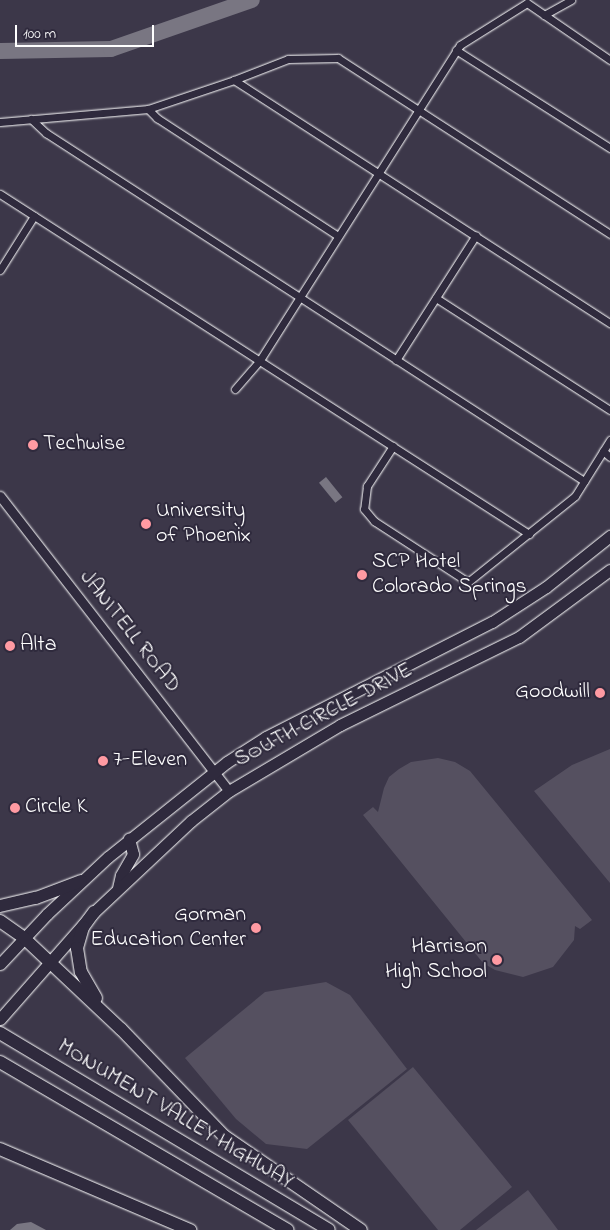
<!DOCTYPE html>
<html>
<head>
<meta charset="utf-8">
<style>
  body { margin:0 }
  #map { position:relative; width:610px; height:1230px; overflow:hidden; background:#3c3749; font-family:"Indie Flower",sans-serif }
  div>[style] { position:absolute }
  .green>* { inset:0; background:#555060 }
  .water>* { inset:0; background:#797682; transform-origin:0 0 }
  .river>* { height:16px; margin:-8px; padding:0 8px; transform-origin:8px; border-radius:8px; background:#797682 }
  .roads { filter:drop-shadow(0 0 1px #fff) drop-shadow(0 0 1px #fff) }
  .minor>* { height:7px; margin:-3.5px; padding:0 3.5px; transform-origin:3.5px; border-radius:3.5px; background:#2f2a3d }
  .tertiary>* { height:9px; margin:-4.5px; padding:0 4.5px; transform-origin:4.5px; border-radius:4.5px; background:#2f2a3d }
  .primary>* { height:11px; margin:-5.5px; padding:0 5.5px; transform-origin:5.5px; border-radius:5.5px; background:#2f2a3d }
  .motorway>* { height:12px; margin:-6px; padding:0 6px; transform-origin:6px; border-radius:6px; background:#2f2a3d }
  .dots>* { width:14px; height:14px; translate:-50% -50%; box-sizing:border-box; border:2px solid #2f2a3d; border-radius:50% }
  span { translate:-50% -50%; white-space:nowrap; text-align:center; line-height:1.15; -webkit-text-stroke:4px #2f2a3d; paint-order:stroke }
  .poi-label { font-size:22px; color:#fff }
  .left { translate:0 -50%; text-align:left }
  .right { translate:-100% -50%; text-align:right }
  .street-label { font-size:22px; color:#fff }
  .scale { position:absolute; left:15px; top:25px; width:139px; height:22px; box-sizing:border-box; border:2px solid #fff; border-top:0; padding-left:6px; font-size:15px; line-height:18px; white-space:nowrap; color:#fff; -webkit-text-stroke:4px #2f2a3d; paint-order:stroke }
</style>
</head>
<body>
<div id="map">
  <div class="green">
    <div style="clip-path:polygon(610px 749px,610px 883px,534px 791px,572px 765px)"></div>
    <div style="clip-path:polygon(438px 758px,455px 762px,470px 771px,592px 920px,580px 929px,575px 926px,574px 940px,553px 967px,523px 977px,495px 970px,483px 963px,363px 815px,373px 807px,378px 812px,384px 788px,389px 777px,399px 769px,411px 762px)"></div>
    <div style="clip-path:polygon(326px 982px,350px 995px,407px 1069px,307px 1149px,266px 1144px,236px 1119px,185px 1058px,265px 992px)"></div>
    <div style="clip-path:polygon(413px 1067px,512px 1187px,460px 1230px,438px 1230px,348px 1120px)"></div>
    <div style="clip-path:polygon(528px 1190px,558px 1230px,476px 1230px)"></div>
  </div>
  <div class="water">
    <div style="left:326px;top:477px;width:26px;height:9px;rotate:51deg"></div>
    <div style="clip-path:polygon(31px 1222px,46px 1230px,10px 1230px,17px 1224px)"></div>
  </div>
  <div class="river">
    <div style="left:0;top:51px;width:111px;rotate:-1deg"></div>
    <div style="left:111px;top:49px;width:149px;rotate:-19.2deg"></div>
  </div>
  <div class="roads">
    <div class="minor">
      <div style="left:544px;top:15px;width:31px;rotate:-29deg"></div>
      <div style="left:456px;top:50px;width:183px;rotate:32.5deg"></div>
      <div style="left:234px;top:80px;width:58px;rotate:-21.3deg"></div>
      <div style="left:288px;top:59px;width:50px;rotate:-1.1deg"></div>
      <div style="left:338px;top:58px;width:324px;rotate:32.9deg"></div>
      <div style="left:148px;top:109px;width:13px;rotate:45deg"></div>
      <div style="left:157px;top:118px;width:216px;rotate:33.1deg"></div>
      <div style="left:31px;top:119px;width:21px;rotate:43deg"></div>
      <div style="left:46px;top:133px;width:641px;rotate:32.9deg"></div>
      <div style="left:0;top:122px;width:149px;rotate:-5deg"></div>
      <div style="left:148px;top:109px;width:91px;rotate:-18.6deg"></div>
      <div style="left:234px;top:80px;width:448px;rotate:32.9deg"></div>
      <div style="left:0;top:194px;width:629px;rotate:32.73deg"></div>
      <div style="left:0;top:270px;width:64px;rotate:-57.8deg"></div>
      <div style="left:436px;top:298px;width:207px;rotate:32.8deg"></div>
      <div style="left:396px;top:360px;width:148px;rotate:-57.4deg"></div>
      <div style="left:235px;top:389px;width:38px;rotate:-49deg"></div>
      <div style="left:260px;top:360px;width:373px;rotate:-57.6deg"></div>
      <div style="left:460px;top:45px;width:79px;rotate:-32.1deg"></div>
      <div style="left:527px;top:3px;width:101px;rotate:34.5deg"></div>
      <div style="left:393px;top:446px;width:48px;rotate:123deg"></div>
      <div style="left:367px;top:486px;width:23px;rotate:97deg"></div>
      <div style="left:364px;top:509px;width:16px;rotate:50deg"></div>
      <div style="left:374px;top:521px;width:112px;rotate:33deg"></div>
      <div style="left:468px;top:582px;width:137px;rotate:-38.8deg"></div>
      <div style="left:575px;top:496px;width:66px;rotate:-58deg"></div>
      <div style="left:603px;top:451px;width:9px;rotate:41deg"></div>
    </div>
    <div class="tertiary">
      <div style="left:0;top:496px;width:373px;rotate:52.2deg"></div>
    </div>
    <div class="primary">
      <div style="left:118px;top:888px;width:13px;rotate:-77deg"></div>
      <div style="left:121px;top:875px;width:24px;rotate:-60deg"></div>
      <div style="left:133px;top:854px;width:16px;rotate:-105deg"></div>
      <div style="left:0;top:964px;width:69px;rotate:-46.8deg"></div>
      <div style="left:47px;top:914px;width:83px;rotate:-43.1deg"></div>
      <div style="left:108px;top:857px;width:152px;rotate:-38.6deg"></div>
      <div style="left:227px;top:762px;width:46px;rotate:-32.7deg"></div>
      <div style="left:266px;top:737px;width:254px;rotate:-27deg"></div>
      <div style="left:492px;top:622px;width:64px;rotate:-32.9deg"></div>
      <div style="left:546px;top:587px;width:82px;rotate:-38.6deg"></div>
      <div style="left:0;top:1019px;width:142px;rotate:-48.7deg"></div>
      <div style="left:94px;top:912px;width:133px;rotate:-43.2deg"></div>
      <div style="left:191px;top:821px;width:48px;rotate:-38.3deg"></div>
      <div style="left:229px;top:791px;width:129px;rotate:-30.7deg"></div>
      <div style="left:340px;top:725px;width:199px;rotate:-26.2deg"></div>
      <div style="left:519px;top:637px;width:113px;rotate:-36.4deg"></div>
    </div>
    <div class="motorway">
      <div style="left:0;top:906px;width:37px;rotate:-13deg"></div>
      <div style="left:36px;top:898px;width:48px;rotate:-20.7deg"></div>
      <div style="left:94px;top:912px;width:19px;rotate:126deg"></div>
      <div style="left:83px;top:927px;width:22px;rotate:106deg"></div>
      <div style="left:77px;top:948px;width:24px;rotate:81deg"></div>
      <div style="left:81px;top:972px;width:30px;rotate:60deg"></div>
      <div style="left:0;top:921px;width:29px;rotate:35deg"></div>
      <div style="left:24px;top:938px;width:133px;rotate:43.2deg"></div>
      <div style="left:121px;top:1029px;width:149px;rotate:46.1deg"></div>
      <div style="left:224px;top:1136px;width:166px;rotate:34.5deg"></div>
      <div style="left:0;top:1033px;width:383px;rotate:30.9deg"></div>
      <div style="left:0;top:1062px;width:333px;rotate:30.3deg"></div>
      <div style="left:0;top:1149px;width:207px;rotate:23.1deg"></div>
    </div>
  </div>
  <div class="dots">
    <div style="left:33px;top:445px;background:#ff9aa2"></div>
    <div style="left:146px;top:524px;background:#ff9aa2"></div>
    <div style="left:362px;top:575px;background:#ff9aa2"></div>
    <div style="left:10px;top:646px;background:#ff9aa2"></div>
    <div style="left:600px;top:693px;background:#ff9aa2"></div>
    <div style="left:103px;top:761px;background:#ff9aa2"></div>
    <div style="left:15px;top:808px;background:#ff9aa2"></div>
    <div style="left:256px;top:928px;background:#ff9aa2"></div>
    <div style="left:497px;top:960px;background:#ff9aa2"></div>
  </div>
  <div class="poi-label">
    <span class="left" style="left:43px;top:445px">Techwise</span>
    <span class="left" style="left:156px;top:524px">University<br>of Phoenix</span>
    <span class="left" style="left:372px;top:575px">SCP Hotel<br>Colorado Springs</span>
    <span class="left" style="left:20px;top:646px">Alta</span>
    <span class="right" style="left:590px;top:693px">Goodwill</span>
    <span class="left" style="left:113px;top:761px">7-Eleven</span>
    <span class="left" style="left:25px;top:808px">Circle K</span>
    <span class="right" style="left:246px;top:928px">Gorman<br>Education Center</span>
    <span class="right" style="left:487px;top:960px">Harrison<br>High School</span>
  </div>
  <div class="street-label">
    <span style="left:129px;top:632px;rotate:52deg">JANITELL ROAD</span>
    <span style="left:324px;top:716px;rotate:-28deg">SOUTH CIRCLE DRIVE</span>
    <span style="left:175px;top:1115px;rotate:31deg">MONUMENT VALLEY HIGHWAY</span>
  </div>
  <div class="scale">100 m</div>
</div>
</body>
</html>
